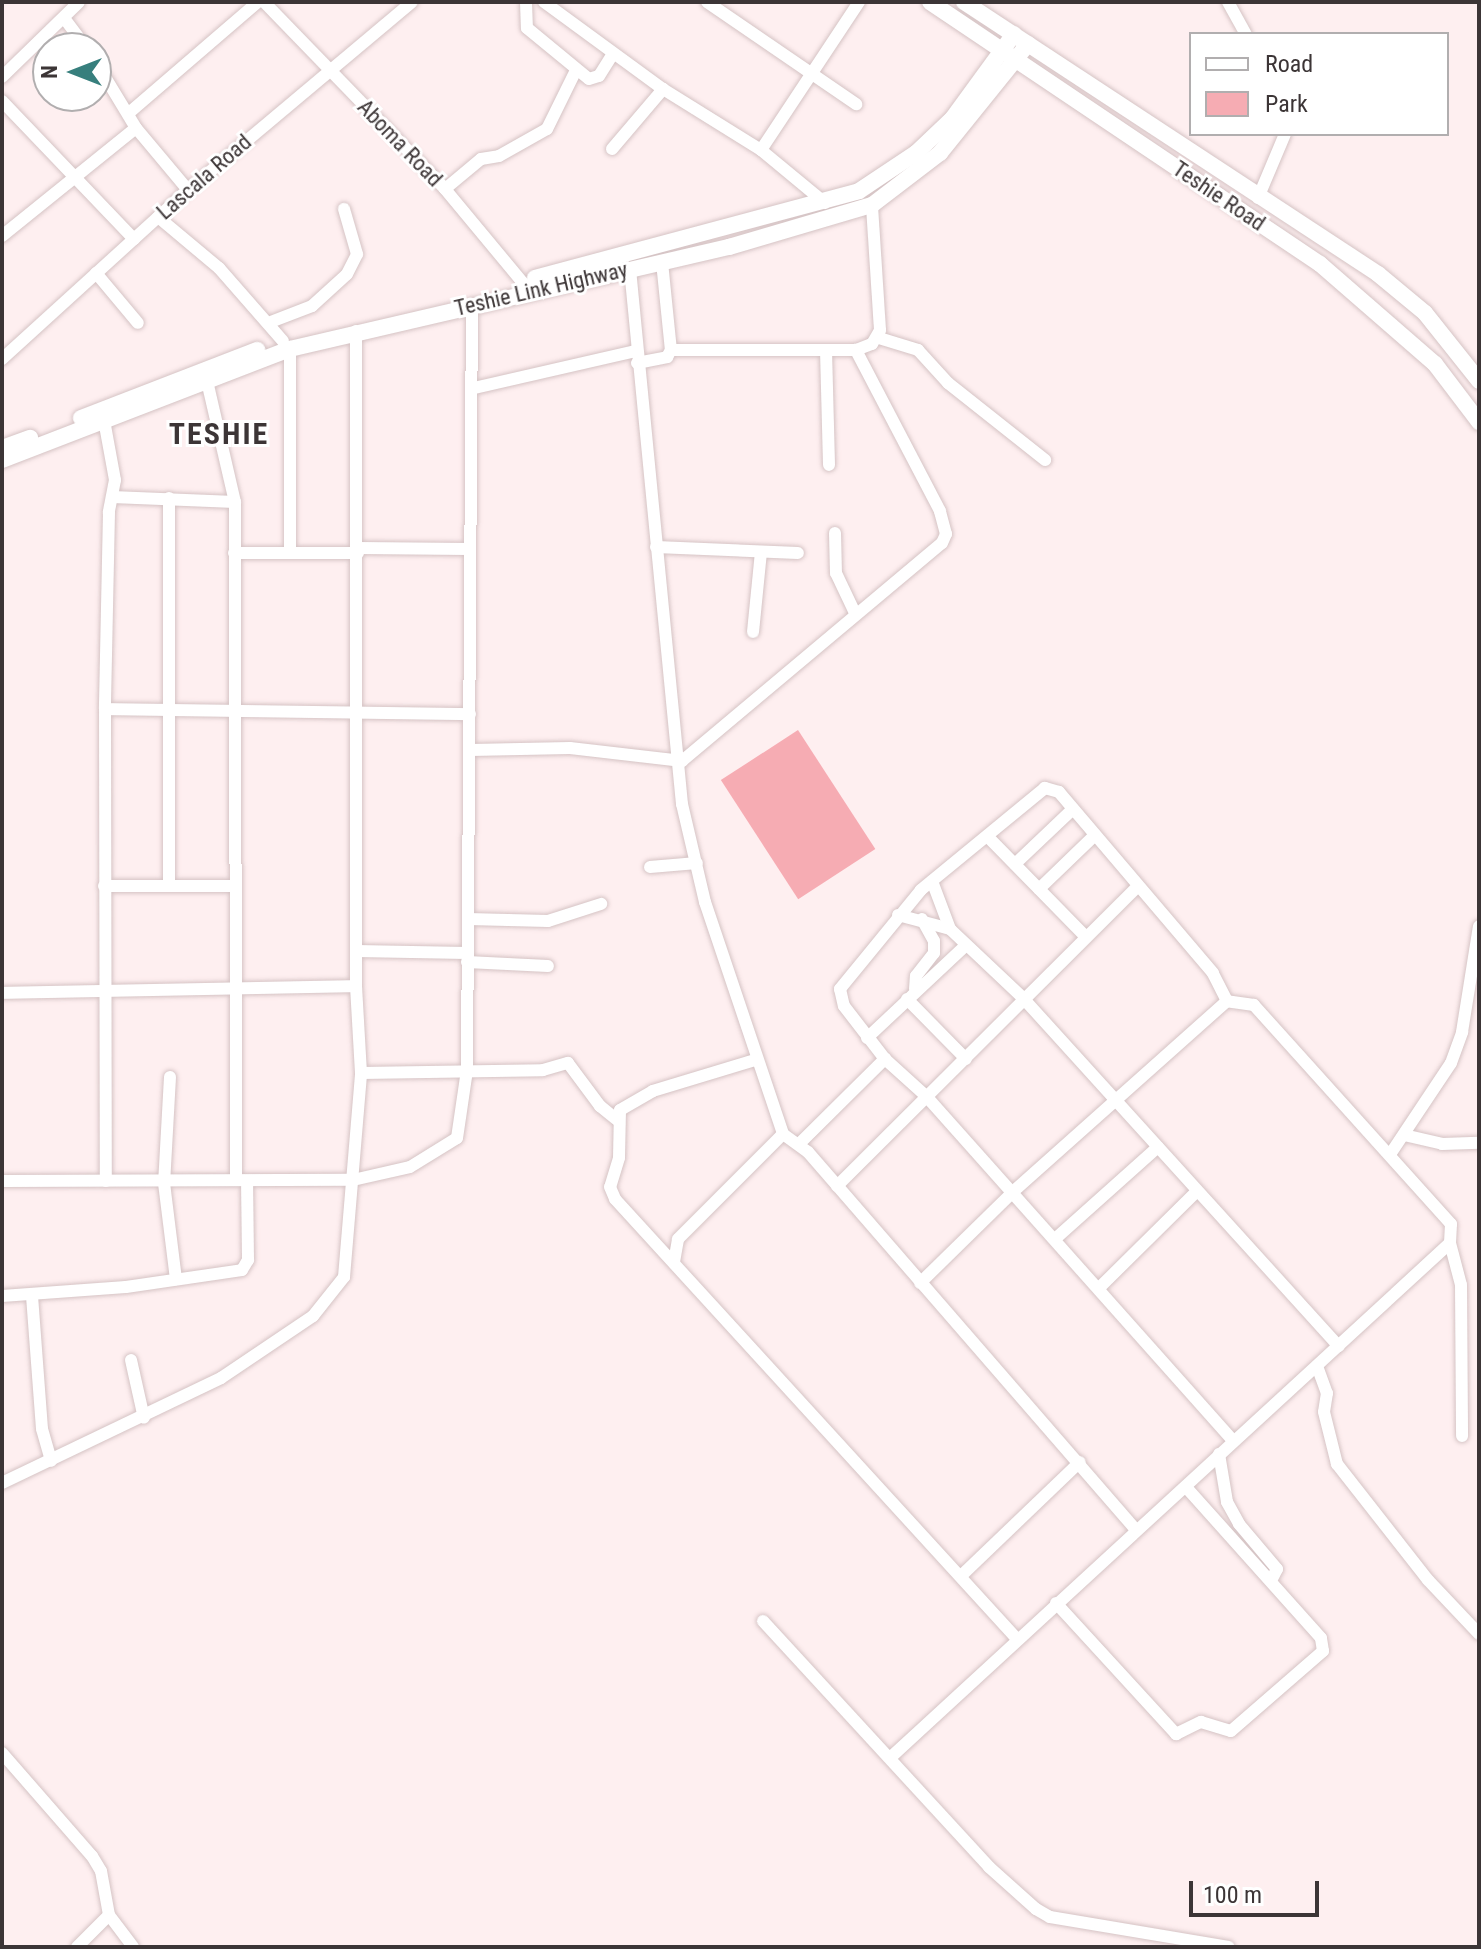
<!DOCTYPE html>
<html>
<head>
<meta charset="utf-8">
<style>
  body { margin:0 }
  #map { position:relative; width:1481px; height:1949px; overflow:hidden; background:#feeff0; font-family:"Roboto Condensed",sans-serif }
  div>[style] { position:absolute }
  .green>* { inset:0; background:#f6acb3; transform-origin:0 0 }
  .roads { filter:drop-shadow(0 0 2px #d5c3c4) drop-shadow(0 0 2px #d5c3c4) }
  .minor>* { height:12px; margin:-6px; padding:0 6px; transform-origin:6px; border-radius:6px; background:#fff }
  .major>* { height:16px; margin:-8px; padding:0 8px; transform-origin:8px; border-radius:8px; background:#fff }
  span { translate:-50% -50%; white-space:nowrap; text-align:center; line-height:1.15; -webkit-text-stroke:6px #fff; paint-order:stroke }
  .street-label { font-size:22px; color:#3c3536 }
  .district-label { font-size:30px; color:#3c3536; font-weight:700; letter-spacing:2px }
  .frame { position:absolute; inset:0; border:4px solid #3c3536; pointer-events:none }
  .legend { position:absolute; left:1189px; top:32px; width:260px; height:104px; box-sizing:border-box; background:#fff; border:2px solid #b1aeaf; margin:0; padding:10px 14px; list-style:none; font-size:24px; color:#3c3536 }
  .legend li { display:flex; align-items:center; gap:16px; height:40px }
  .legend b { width:40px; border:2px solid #b1aeaf }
  .north { position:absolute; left:32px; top:32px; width:80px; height:80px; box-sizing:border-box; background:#fff; border:2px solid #b1aeaf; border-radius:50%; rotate:270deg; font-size:22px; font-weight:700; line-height:32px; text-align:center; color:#3c3536 }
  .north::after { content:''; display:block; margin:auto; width:28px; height:36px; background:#377f7d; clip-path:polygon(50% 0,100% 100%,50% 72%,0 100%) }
  .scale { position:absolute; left:1189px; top:1881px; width:130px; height:36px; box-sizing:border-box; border:4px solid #3c3536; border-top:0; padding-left:10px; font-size:24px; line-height:28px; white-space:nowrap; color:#3c3536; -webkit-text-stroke:6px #fff; paint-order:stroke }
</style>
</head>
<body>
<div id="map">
  <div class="green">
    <div style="left:798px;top:730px;width:142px;height:92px;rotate:57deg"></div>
  </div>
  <div class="roads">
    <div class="minor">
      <div style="left:264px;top:2px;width:260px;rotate:45.9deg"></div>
      <div style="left:445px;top:189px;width:131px;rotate:50.3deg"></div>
      <div style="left:526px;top:2px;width:26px;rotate:88deg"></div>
      <div style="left:527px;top:28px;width:80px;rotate:39.4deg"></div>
      <div style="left:589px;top:79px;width:10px;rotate:-17deg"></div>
      <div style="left:599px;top:76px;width:26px;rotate:-58deg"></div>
      <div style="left:544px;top:2px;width:147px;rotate:36.2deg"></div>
      <div style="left:663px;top:89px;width:115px;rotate:31.9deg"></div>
      <div style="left:761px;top:150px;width:83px;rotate:39.6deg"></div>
      <div style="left:707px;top:2px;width:181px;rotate:34.4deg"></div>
      <div style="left:1228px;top:2px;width:37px;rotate:61deg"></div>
      <div style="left:64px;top:18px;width:38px;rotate:53deg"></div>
      <div style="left:96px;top:62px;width:77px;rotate:58.8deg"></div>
      <div style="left:136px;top:128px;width:81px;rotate:50deg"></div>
      <div style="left:2px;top:77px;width:107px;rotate:-44.2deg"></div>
      <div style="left:2px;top:101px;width:191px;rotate:46.3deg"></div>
      <div style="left:130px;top:112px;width:169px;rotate:-40.7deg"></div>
      <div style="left:612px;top:149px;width:79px;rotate:-49.6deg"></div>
      <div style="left:761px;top:150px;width:178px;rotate:-56.5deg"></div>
      <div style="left:445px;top:189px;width:47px;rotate:-39.8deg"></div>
      <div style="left:481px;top:159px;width:18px;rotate:-9deg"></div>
      <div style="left:499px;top:156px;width:55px;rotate:-29.4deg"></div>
      <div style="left:547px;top:129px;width:66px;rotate:-63.8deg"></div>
      <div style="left:1258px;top:198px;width:69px;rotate:-67.1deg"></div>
      <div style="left:158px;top:217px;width:80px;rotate:39.9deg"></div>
      <div style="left:219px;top:268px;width:97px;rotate:48.8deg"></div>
      <div style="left:2px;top:236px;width:172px;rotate:-38.9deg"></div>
      <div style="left:662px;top:262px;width:88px;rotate:84.2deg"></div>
      <div style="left:630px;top:269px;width:538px;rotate:84.45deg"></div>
      <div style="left:682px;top:804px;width:101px;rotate:76.8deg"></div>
      <div style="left:705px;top:902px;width:245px;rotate:71.4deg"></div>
      <div style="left:783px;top:1134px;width:31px;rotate:36deg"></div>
      <div style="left:808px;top:1152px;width:500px;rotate:49.05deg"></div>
      <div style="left:96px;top:273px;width:65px;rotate:50deg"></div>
      <div style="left:268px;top:323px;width:47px;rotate:-21.1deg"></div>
      <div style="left:312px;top:306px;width:47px;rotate:-42.4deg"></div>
      <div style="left:347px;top:274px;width:22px;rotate:-63deg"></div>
      <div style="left:357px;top:254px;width:47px;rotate:-106.1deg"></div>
      <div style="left:879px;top:338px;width:41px;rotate:17.1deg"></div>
      <div style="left:918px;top:350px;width:45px;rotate:47.7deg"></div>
      <div style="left:948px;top:383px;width:124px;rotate:38.4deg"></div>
      <div style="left:290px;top:349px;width:203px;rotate:90deg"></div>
      <div style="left:826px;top:350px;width:115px;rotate:88.5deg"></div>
      <div style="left:2px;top:359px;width:251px;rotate:-42.3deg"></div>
      <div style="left:188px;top:190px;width:292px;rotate:-40deg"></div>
      <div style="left:637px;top:363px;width:31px;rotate:-11deg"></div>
      <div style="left:667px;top:357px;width:8px;rotate:-60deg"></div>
      <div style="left:671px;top:350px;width:185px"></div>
      <div style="left:856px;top:350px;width:17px;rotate:-21deg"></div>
      <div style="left:872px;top:344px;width:16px;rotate:-60deg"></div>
      <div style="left:880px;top:330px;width:125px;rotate:-93.7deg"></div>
      <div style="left:207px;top:381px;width:124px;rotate:77deg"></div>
      <div style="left:235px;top:502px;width:678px;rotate:89.92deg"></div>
      <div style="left:474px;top:388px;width:166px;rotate:-12.9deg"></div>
      <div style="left:104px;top:420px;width:61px;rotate:79.6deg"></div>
      <div style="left:115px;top:480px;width:33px;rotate:101deg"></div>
      <div style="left:109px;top:512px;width:197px;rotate:91.2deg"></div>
      <div style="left:105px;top:709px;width:472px;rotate:89.9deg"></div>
      <div style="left:112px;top:497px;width:123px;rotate:2.3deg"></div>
      <div style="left:169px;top:498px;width:387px;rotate:90deg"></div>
      <div style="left:835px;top:533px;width:40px;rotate:88.6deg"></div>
      <div style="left:836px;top:573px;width:44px;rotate:64.6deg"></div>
      <div style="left:656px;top:547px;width:142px;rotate:2.4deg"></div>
      <div style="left:358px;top:548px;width:111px;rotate:0.5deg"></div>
      <div style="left:234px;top:553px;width:124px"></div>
      <div style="left:753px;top:632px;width:80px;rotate:-84.3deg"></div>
      <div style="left:105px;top:709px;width:365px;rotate:0.8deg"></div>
      <div style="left:471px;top:750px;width:99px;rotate:-1.2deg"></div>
      <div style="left:570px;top:748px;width:113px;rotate:6.6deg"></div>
      <div style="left:682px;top:761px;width:339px;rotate:-40deg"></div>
      <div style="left:942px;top:543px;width:10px;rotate:-66deg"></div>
      <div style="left:946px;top:534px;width:24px;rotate:-105deg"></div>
      <div style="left:940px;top:511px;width:182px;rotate:-117.6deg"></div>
      <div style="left:988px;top:837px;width:140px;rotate:45.6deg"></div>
      <div style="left:1015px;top:864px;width:80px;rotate:-43.5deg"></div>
      <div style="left:650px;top:867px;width:47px;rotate:-4.9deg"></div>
      <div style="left:932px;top:881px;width:51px;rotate:69.4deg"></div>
      <div style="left:104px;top:886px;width:131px"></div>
      <div style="left:1039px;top:889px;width:78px;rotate:-44deg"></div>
      <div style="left:898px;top:915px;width:54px;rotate:15.1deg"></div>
      <div style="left:950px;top:929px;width:100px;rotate:43.4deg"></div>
      <div style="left:1023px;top:998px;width:470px;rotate:47.8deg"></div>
      <div style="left:468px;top:919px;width:80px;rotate:1.4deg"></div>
      <div style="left:548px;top:921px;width:56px;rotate:-17.8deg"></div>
      <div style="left:356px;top:951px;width:111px;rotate:1deg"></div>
      <div style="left:467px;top:962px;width:81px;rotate:2.8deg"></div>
      <div style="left:915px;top:989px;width:13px;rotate:-86deg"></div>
      <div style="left:916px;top:976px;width:29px;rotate:-52deg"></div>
      <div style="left:934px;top:953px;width:12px;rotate:-90deg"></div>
      <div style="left:934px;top:941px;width:25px;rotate:-119deg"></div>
      <div style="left:2px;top:993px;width:354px;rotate:-1.1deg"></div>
      <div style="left:907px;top:999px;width:84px;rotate:45.5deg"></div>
      <div style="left:1227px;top:1001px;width:31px;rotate:-117deg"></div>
      <div style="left:1213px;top:973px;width:238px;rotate:-130.4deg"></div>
      <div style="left:1059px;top:792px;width:15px;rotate:-164deg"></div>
      <div style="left:1045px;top:788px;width:161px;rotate:140.6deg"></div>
      <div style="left:921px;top:890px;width:128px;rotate:129.3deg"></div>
      <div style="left:840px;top:989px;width:17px;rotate:77deg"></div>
      <div style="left:844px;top:1006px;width:67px;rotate:52.3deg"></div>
      <div style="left:885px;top:1059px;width:55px;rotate:42.1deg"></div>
      <div style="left:926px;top:1096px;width:462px;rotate:48.3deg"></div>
      <div style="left:867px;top:1038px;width:134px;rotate:-43.2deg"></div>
      <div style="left:755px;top:1060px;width:107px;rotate:163.1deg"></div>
      <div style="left:653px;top:1091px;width:38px;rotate:150deg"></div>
      <div style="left:620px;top:1110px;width:48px;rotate:91.2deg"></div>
      <div style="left:619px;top:1158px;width:30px;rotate:107deg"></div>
      <div style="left:610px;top:1187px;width:13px;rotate:67deg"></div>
      <div style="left:615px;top:1199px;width:596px;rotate:47.58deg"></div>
      <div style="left:361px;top:1073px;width:182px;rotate:-0.9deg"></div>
      <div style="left:543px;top:1070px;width:26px;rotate:-16deg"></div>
      <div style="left:568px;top:1063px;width:54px;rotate:53.3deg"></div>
      <div style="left:600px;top:1106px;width:22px;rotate:39deg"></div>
      <div style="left:170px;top:1077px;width:106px;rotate:93.2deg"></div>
      <div style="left:164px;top:1183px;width:97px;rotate:82.9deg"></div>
      <div style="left:1404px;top:1135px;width:39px;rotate:13deg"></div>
      <div style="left:1442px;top:1144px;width:37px;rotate:-2deg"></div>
      <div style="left:800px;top:1143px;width:120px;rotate:-44.7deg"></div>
      <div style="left:1391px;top:1153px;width:108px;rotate:-56.3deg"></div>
      <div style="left:1451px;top:1063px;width:33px;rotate:-70deg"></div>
      <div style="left:1462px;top:1032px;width:107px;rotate:-80.9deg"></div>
      <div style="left:2px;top:1181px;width:351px;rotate:-0.2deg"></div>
      <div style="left:353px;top:1180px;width:58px;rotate:-12.8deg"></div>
      <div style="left:410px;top:1167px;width:55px;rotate:-31.7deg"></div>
      <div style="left:457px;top:1138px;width:69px;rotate:-81.6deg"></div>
      <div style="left:467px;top:1070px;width:766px;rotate:-89.63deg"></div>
      <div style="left:837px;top:1186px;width:424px;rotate:-44.9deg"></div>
      <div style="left:1055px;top:1239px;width:138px;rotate:-41.8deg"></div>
      <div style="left:1450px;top:1243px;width:43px;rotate:75.3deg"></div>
      <div style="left:1461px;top:1285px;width:151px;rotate:89.6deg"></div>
      <div style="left:674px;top:1262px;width:23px;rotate:-80deg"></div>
      <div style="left:678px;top:1239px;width:148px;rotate:-45deg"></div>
      <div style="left:1099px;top:1288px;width:138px;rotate:-44.7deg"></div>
      <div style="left:2px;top:1296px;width:124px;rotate:-4.2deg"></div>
      <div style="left:126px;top:1287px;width:117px;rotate:-8.3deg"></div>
      <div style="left:242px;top:1270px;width:12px;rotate:-59deg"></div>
      <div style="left:248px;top:1260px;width:79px;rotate:-90.7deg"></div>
      <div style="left:32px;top:1296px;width:133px;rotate:85.7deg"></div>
      <div style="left:42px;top:1429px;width:33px;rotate:74deg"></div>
      <div style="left:131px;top:1360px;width:59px;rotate:77.4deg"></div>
      <div style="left:1317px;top:1366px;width:29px;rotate:70deg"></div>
      <div style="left:1327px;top:1393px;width:19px;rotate:99deg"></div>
      <div style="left:1324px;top:1412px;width:54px;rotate:76deg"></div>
      <div style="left:1337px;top:1464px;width:147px;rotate:51.9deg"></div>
      <div style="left:1428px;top:1580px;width:74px;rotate:46.6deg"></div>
      <div style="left:1219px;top:1454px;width:49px;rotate:80.5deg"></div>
      <div style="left:1227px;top:1502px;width:25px;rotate:61deg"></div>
      <div style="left:1239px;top:1524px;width:59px;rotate:49.8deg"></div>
      <div style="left:1277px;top:1569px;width:13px;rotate:117deg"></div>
      <div style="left:2px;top:1483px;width:243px;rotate:-25.6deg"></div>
      <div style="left:221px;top:1378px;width:111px;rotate:-34deg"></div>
      <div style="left:313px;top:1316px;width:50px;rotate:-51.5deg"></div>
      <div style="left:344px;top:1277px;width:205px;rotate:-85.2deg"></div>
      <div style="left:361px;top:1073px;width:87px;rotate:-93.3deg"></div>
      <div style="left:356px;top:986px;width:655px;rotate:-90deg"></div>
      <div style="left:962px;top:1575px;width:163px;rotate:-43.8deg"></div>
      <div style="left:1056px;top:1603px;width:178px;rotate:47.5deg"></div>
      <div style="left:1176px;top:1734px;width:28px;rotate:-26deg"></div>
      <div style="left:1201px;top:1722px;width:31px;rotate:17deg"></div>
      <div style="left:1231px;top:1731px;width:122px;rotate:-41deg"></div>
      <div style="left:1323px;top:1651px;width:13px;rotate:-99deg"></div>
      <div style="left:1321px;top:1638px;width:201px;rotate:-131.8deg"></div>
      <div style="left:763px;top:1621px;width:334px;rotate:47.4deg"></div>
      <div style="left:989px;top:1867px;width:63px;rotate:41.8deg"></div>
      <div style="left:1036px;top:1909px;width:16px;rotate:30deg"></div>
      <div style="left:1050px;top:1917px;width:181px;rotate:9.5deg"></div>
      <div style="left:2px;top:1753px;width:137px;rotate:48.9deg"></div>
      <div style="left:92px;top:1856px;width:17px;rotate:59deg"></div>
      <div style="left:101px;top:1871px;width:45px;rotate:79.7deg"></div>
      <div style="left:109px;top:1915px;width:40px;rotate:53deg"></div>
      <div style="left:891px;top:1757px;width:759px;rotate:-42.6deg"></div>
      <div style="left:1450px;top:1243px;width:19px;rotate:-87deg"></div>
      <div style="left:1451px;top:1224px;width:295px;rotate:-132deg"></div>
      <div style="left:1254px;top:1005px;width:27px;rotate:-172deg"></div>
      <div style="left:1227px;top:1001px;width:287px;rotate:138.3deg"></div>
      <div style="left:1013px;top:1192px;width:130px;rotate:135.6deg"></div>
      <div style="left:77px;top:1947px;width:45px;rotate:-45deg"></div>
    </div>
    <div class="major">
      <div style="left:930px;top:2px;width:470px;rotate:33.9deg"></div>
      <div style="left:1320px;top:264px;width:152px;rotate:41deg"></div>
      <div style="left:1435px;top:364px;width:73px;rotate:52.8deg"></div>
      <div style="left:964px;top:2px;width:495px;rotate:33.3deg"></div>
      <div style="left:1378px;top:274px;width:61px;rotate:39.7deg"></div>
      <div style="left:1425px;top:313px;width:87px;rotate:51.5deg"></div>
      <div style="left:535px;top:278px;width:335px;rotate:-15deg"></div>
      <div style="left:859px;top:191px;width:69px;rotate:-33.7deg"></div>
      <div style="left:916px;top:153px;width:50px;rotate:-43.4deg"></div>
      <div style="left:952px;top:119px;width:105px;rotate:-53.9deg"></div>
      <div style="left:81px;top:418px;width:189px;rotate:-21.1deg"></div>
      <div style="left:2px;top:448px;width:30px;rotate:-20deg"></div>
      <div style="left:2px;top:460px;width:309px;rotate:-21.1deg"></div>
      <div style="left:290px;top:349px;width:451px;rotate:-13.1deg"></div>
      <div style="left:729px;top:247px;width:149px;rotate:-16.4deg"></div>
      <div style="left:872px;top:205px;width:86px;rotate:-37.4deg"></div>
      <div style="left:940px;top:153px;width:140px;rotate:-51.1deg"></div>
    </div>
  </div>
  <div class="street-label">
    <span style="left:400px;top:143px;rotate:46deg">Aboma Road</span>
    <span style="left:204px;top:177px;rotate:-41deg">Lascala Road</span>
    <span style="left:1219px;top:196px;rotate:34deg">Teshie Road</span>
    <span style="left:541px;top:289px;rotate:-13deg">Teshie Link Highway</span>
  </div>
  <div class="district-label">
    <span style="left:219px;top:434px">TESHIE</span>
  </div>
  <div class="frame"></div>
  <ul class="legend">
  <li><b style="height:10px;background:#fff"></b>Road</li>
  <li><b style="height:22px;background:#f6acb3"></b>Park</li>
  </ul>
  <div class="north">N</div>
  <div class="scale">100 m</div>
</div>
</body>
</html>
